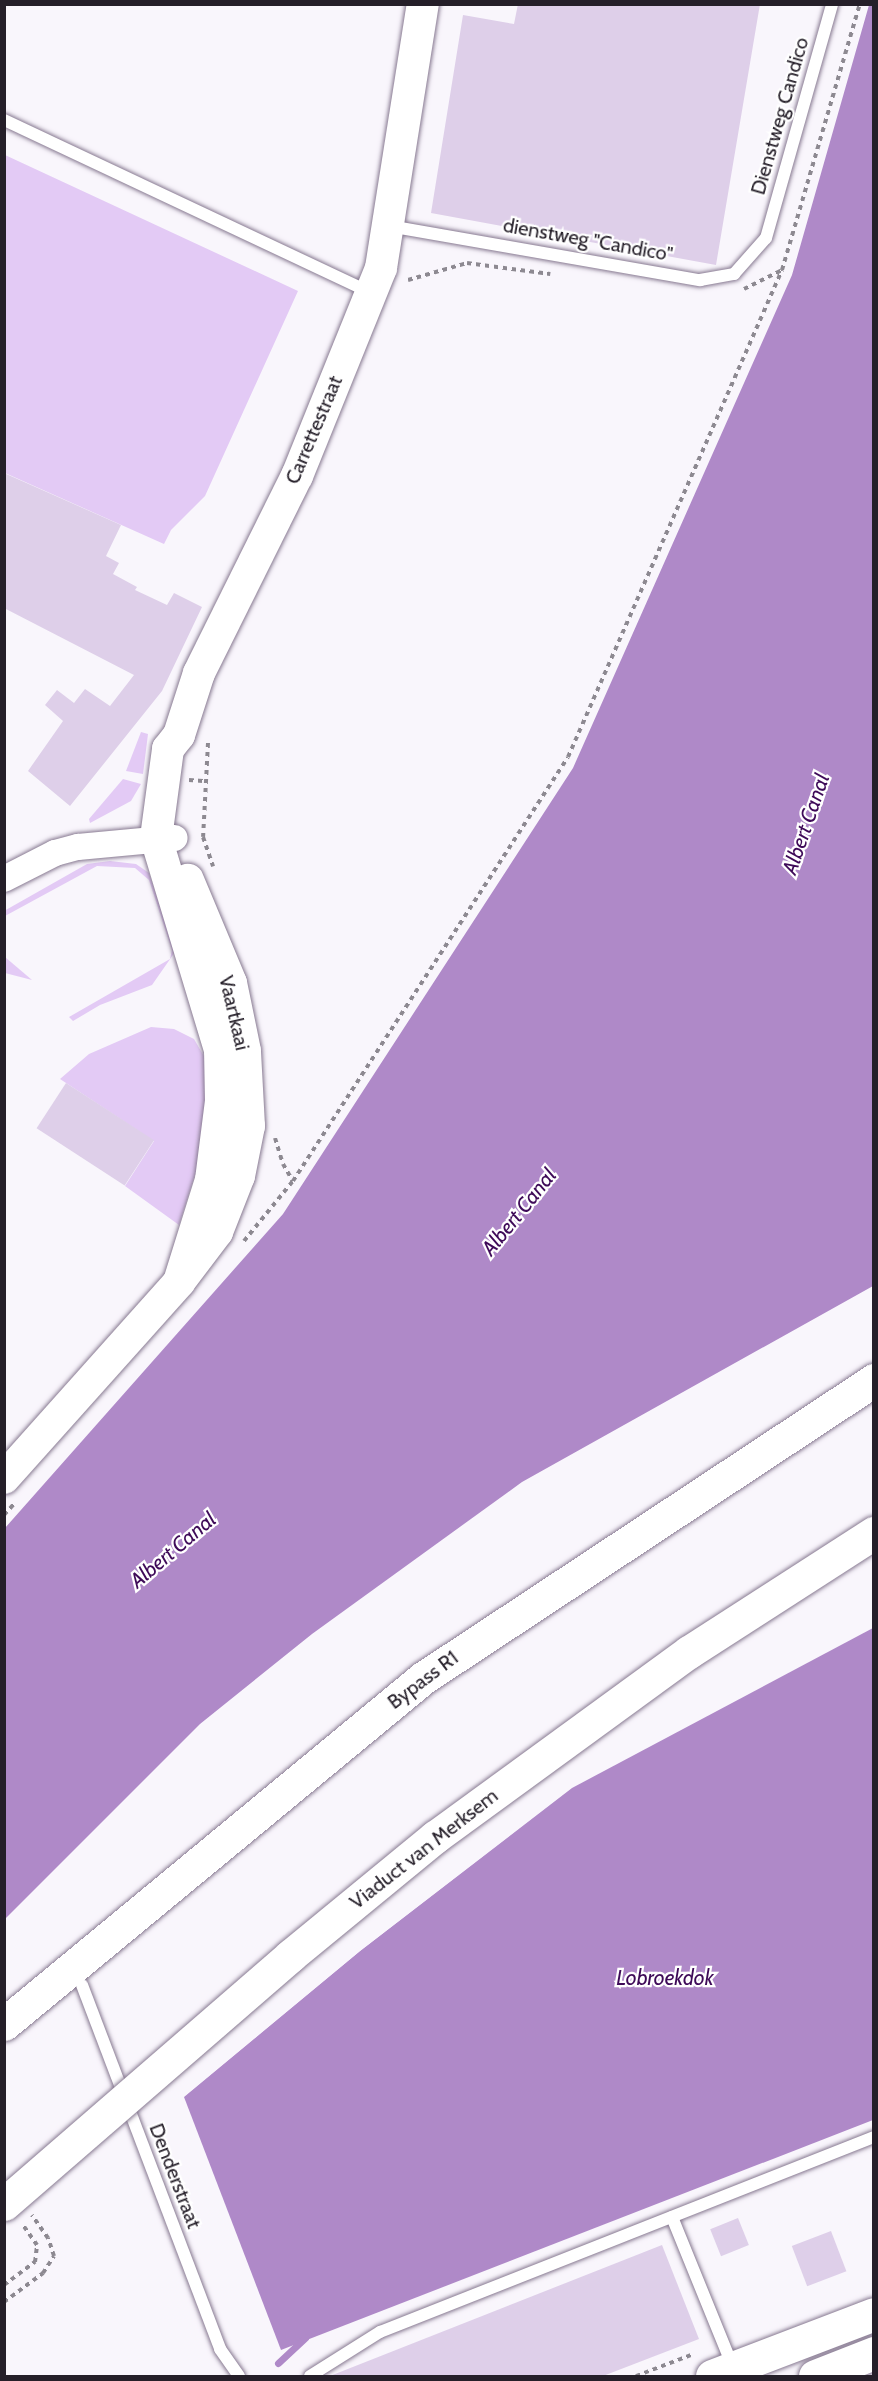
<!DOCTYPE html>
<html>
<head>
<meta charset="utf-8">
<style>
  body { margin:0 }
  #map { position:relative; width:878px; height:2381px; overflow:hidden; background:#f9f6fc; font-family:Cabin,sans-serif }
  div>[style] { position:absolute }
  .green>* { inset:0; background:#e3caf5 }
  .water>* { inset:0; background:#af89c8 }
  .pier>* { inset:0; background:#f9f6fc }
  .stream>* { height:7px; margin:-3.5px; padding:0 3.5px; transform-origin:3.5px; border-radius:3.5px; background:#af89c8 }
  .building>* { inset:0; background:#decfe9; transform-origin:0 0 }
  .path>* { height:4px; margin-top:-2px; transform-origin:0; background:repeating-linear-gradient(90deg,#8d8991 0 4.5px,transparent 0 9px) }
  .roads { filter:drop-shadow(0 0 2px #877991) drop-shadow(0 0 2px #877991) }
  .service>* { height:12px; margin:-6px; padding:0 6px; transform-origin:6px; border-radius:6px; background:#fff }
  .minor>* { height:26px; margin:-13px; padding:0 13px; transform-origin:13px; border-radius:13px; background:#fff }
  .tertiary>* { height:32px; margin:-16px; padding:0 16px; transform-origin:16px; border-radius:16px; background:#fff }
  .primary>* { height:33px; margin:-16.5px; padding:0 16.5px; transform-origin:16.5px; border-radius:16.5px; background:#fff }
  .motorway>* { height:33px; margin:-16.5px; padding:0 16.5px; transform-origin:16.5px; border-radius:16.5px; background:#fff }
  .bridges { filter:drop-shadow(0 0 2px #877991) drop-shadow(0 0 2px #877991) }
  .motorway-bridge>* { height:33px; margin:-16.5px; padding:0 16.5px; transform-origin:16.5px; border-radius:16.5px; background:#fff }
  span { translate:-50% -50%; white-space:nowrap; text-align:center; line-height:1.15; -webkit-text-stroke:4.5px #fff; paint-order:stroke }
  .street-label { font-size:20px; color:#251f29 }
  .water-label { font-size:21px; color:#3e0a58; font-style:italic }
  .frame { position:absolute; inset:0; border:6px solid #251f29; pointer-events:none }
</style>
</head>
<body>
<div id="map">
  <div class="green">
    <div style="clip-path:polygon(5px 155px,298px 291px,205px 496px,171px 530px,164px 544px,5px 473px)"></div>
    <div style="clip-path:polygon(141px 732px,148px 734px,143px 774px,126px 771px)"></div>
    <div style="clip-path:polygon(123px 779px,141px 784px,131px 801px,90px 823px,89px 819px)"></div>
    <div style="clip-path:polygon(110px 861px,136px 864px,149px 873px,175px 952px,152px 985px,100px 1005px,73px 1021px,69px 1017px,170px 959px,172px 950px,149px 880px,135px 868px,97px 866px,5px 916px,4px 911px,87px 864px)"></div>
    <div style="clip-path:polygon(4px 957px,5px 957px,32px 980px,5px 973px)"></div>
    <div style="clip-path:polygon(151px 1027px,174px 1029px,194px 1039px,205px 1058px,208px 1086px,200px 1159px,179px 1225px,125px 1186px,154px 1141px,60px 1079px,89px 1054px)"></div>
  </div>
  <div class="water">
    <div style="clip-path:polygon(869px 5px,874px 5px,873px 1286px,522px 1482px,312px 1634px,200px 1724px,5px 1919px,5px 1528px,283px 1214px,573px 768px,792px 275px)"></div>
    <div style="clip-path:polygon(873px 1628px,873px 2120px,281px 2350px,184px 2097px,360px 1951px,572px 1788px)"></div>
  </div>
  <div class="pier">
    <div style="clip-path:polygon(588px 1775px,360px 1951px,181px 2099px,182px 2095px,359px 1949px,570px 1785px)"></div>
  </div>
  <div class="stream">
    <div style="left:278px;top:2363px;width:37px;rotate:-43deg"></div>
  </div>
  <div class="building">
    <div style="clip-path:polygon(518px 4px,760px 4px,716px 265px,431px 213px,463px 15px,514px 24px)"></div>
    <div style="clip-path:polygon(4px 473px,121px 525px,106px 556px,119px 563px,113px 574px,137px 587px,135px 590px,167px 605px,174px 593px,202px 607px,162px 691px,70px 806px,28px 771px,63px 721px,45px 705px,57px 690px,74px 703px,85px 689px,110px 706px,134px 675px,4px 608px)"></div>
    <div style="left:66px;top:1083px;width:105px;height:54px;rotate:33deg"></div>
    <div style="left:738px;top:2218px;width:29px;height:30px;rotate:68deg"></div>
    <div style="left:831px;top:2231px;width:43px;height:42px;rotate:69deg"></div>
    <div style="clip-path:polygon(662px 2245px,699px 2339px,603px 2376px,330px 2376px)"></div>
  </div>
  <div class="path">
    <div style="left:408px;top:280px;width:61px;rotate:-16.1deg"></div>
    <div style="left:467px;top:263px;width:84px;rotate:7.5deg"></div>
    <div style="left:744px;top:289px;width:42px;rotate:-26.6deg"></div>
    <div style="left:208px;top:743px;width:94px;rotate:93deg"></div>
    <div style="left:203px;top:837px;width:31px;rotate:71deg"></div>
    <div style="left:189px;top:780px;width:14px;rotate:4deg"></div>
    <div style="left:275px;top:1138px;width:27px;rotate:73deg"></div>
    <div style="left:283px;top:1164px;width:20px;rotate:60deg"></div>
    <div style="left:244px;top:1241px;width:77px;rotate:-50.8deg"></div>
    <div style="left:293px;top:1181px;width:505px;rotate:-57.03deg"></div>
    <div style="left:568px;top:757px;width:532px;rotate:-66.28deg"></div>
    <div style="left:782px;top:270px;width:277px;rotate:-73.7deg"></div>
    <div style="left:4px;top:1515px;width:15px;rotate:-48deg"></div>
    <div style="left:4px;top:2285px;width:39px;rotate:-37deg"></div>
    <div style="left:35px;top:2262px;width:17px;rotate:-83deg"></div>
    <div style="left:37px;top:2245px;width:24px;rotate:-125deg"></div>
    <div style="left:4px;top:2302px;width:49px;rotate:-36.6deg"></div>
    <div style="left:43px;top:2273px;width:20px;rotate:-57deg"></div>
    <div style="left:54px;top:2256px;width:19px;rotate:-108deg"></div>
    <div style="left:48px;top:2238px;width:28px;rotate:-125deg"></div>
    <div style="left:636px;top:2376px;width:62px;rotate:-20.8deg"></div>
  </div>
  <div class="roads">
    <div class="service">
      <div style="left:4px;top:120px;width:404px;rotate:25.2deg"></div>
      <div style="left:389px;top:226px;width:316px;rotate:9.9deg"></div>
      <div style="left:700px;top:280px;width:35px;rotate:-10deg"></div>
      <div style="left:734px;top:274px;width:48px;rotate:-48.4deg"></div>
      <div style="left:766px;top:238px;width:243px;rotate:-74.2deg"></div>
      <div style="left:82px;top:1985px;width:389px;rotate:69.2deg"></div>
      <div style="left:220px;top:2349px;width:33px;rotate:55deg"></div>
      <div style="left:672px;top:2217px;width:162px;rotate:67.9deg"></div>
      <div style="left:310px;top:2376px;width:83px;rotate:-32.2deg"></div>
      <div style="left:380px;top:2332px;width:531px;rotate:-21.54deg"></div>
    </div>
    <div class="minor">
      <div style="left:4px;top:879px;width:57px;rotate:-27deg"></div>
      <div style="left:55px;top:853px;width:24px;rotate:-15deg"></div>
      <div style="left:78px;top:847px;width:97px;rotate:-5.3deg"></div>
    </div>
    <div class="tertiary">
      <div style="left:179px;top:1282px;width:107px;rotate:-72.6deg"></div>
      <div style="left:211px;top:1180px;width:80px;rotate:-82.8deg"></div>
      <div style="left:221px;top:1101px;width:51px;rotate:-91.1deg"></div>
      <div style="left:220px;top:1050px;width:221px;rotate:-106.8deg"></div>
      <div style="left:156px;top:838px;width:90px;rotate:-82.3deg"></div>
      <div style="left:168px;top:749px;width:18px;rotate:-52deg"></div>
      <div style="left:179px;top:735px;width:65px;rotate:-72.1deg"></div>
      <div style="left:199px;top:673px;width:220px;rotate:-63.6deg"></div>
      <div style="left:297px;top:476px;width:224px;rotate:-68deg"></div>
      <div style="left:381px;top:268px;width:267px;rotate:-81deg"></div>
      <div style="left:4px;top:1478px;width:263px;rotate:-48.2deg"></div>
      <div style="left:179px;top:1282px;width:63px;rotate:-52.8deg"></div>
      <div style="left:217px;top:1232px;width:60px;rotate:-68.6deg"></div>
      <div style="left:239px;top:1176px;width:51px;rotate:-78.7deg"></div>
      <div style="left:249px;top:1126px;width:75px;rotate:-93.1deg"></div>
      <div style="left:245px;top:1051px;width:69px;rotate:-101.6deg"></div>
      <div style="left:231px;top:983px;width:112px;rotate:-112.7deg"></div>
    </div>
    <div class="primary">
      <div style="left:712px;top:2376px;width:173px;rotate:-20.9deg"></div>
      <div style="left:815px;top:2376px;width:63px;rotate:-21.3deg"></div>
    </div>
    <div class="motorway">
      <div style="left:4px;top:2024px;width:543px;rotate:-39.55deg"></div>
      <div style="left:423px;top:1678px;width:541px;rotate:-33.45deg"></div>
    </div>
  </div>
  <div class="bridges">
    <div class="motorway-bridge">
      <div style="left:4px;top:2204px;width:379px;rotate:-40.9deg"></div>
      <div style="left:290px;top:1956px;width:188px;rotate:-39.4deg"></div>
      <div style="left:435px;top:1837px;width:314px;rotate:-36.1deg"></div>
      <div style="left:689px;top:1652px;width:220px;rotate:-32.8deg"></div>
    </div>
  </div>
  <div class="street-label">
    <span style="left:780px;top:116px;rotate:-74deg">Dienstweg Candico</span>
    <span style="left:588px;top:240px;rotate:10deg">dienstweg "Candico"</span>
    <span style="left:314px;top:430px;rotate:-67deg">Carrettestraat</span>
    <span style="left:234px;top:1013px;rotate:77deg">Vaartkaai</span>
    <span style="left:423px;top:1680px;rotate:-37deg">Bypass R1</span>
    <span style="left:424px;top:1849px;rotate:-38deg">Viaduct van Merksem</span>
    <span style="left:175px;top:2176px;rotate:69deg">Denderstraat</span>
  </div>
  <div class="water-label">
    <span style="left:806px;top:824px;rotate:-71deg">Albert Canal</span>
    <span style="left:519px;top:1212px;rotate:-51deg">Albert Canal</span>
    <span style="left:173px;top:1550px;rotate:-40deg">Albert Canal</span>
    <span style="left:665px;top:1978px">Lobroekdok</span>
  </div>
  <div class="frame"></div>
</div>
</body>
</html>
